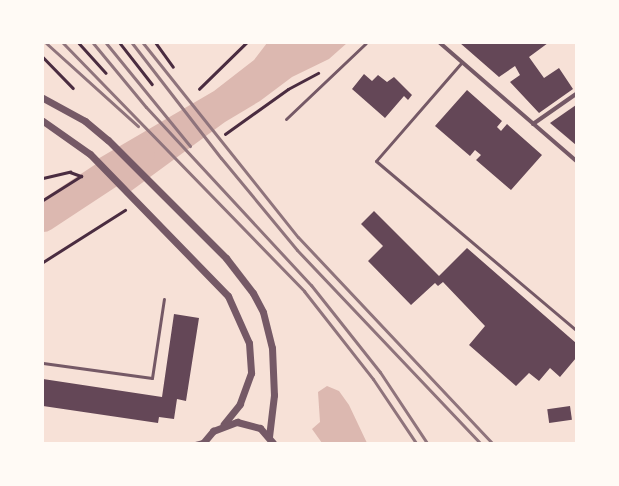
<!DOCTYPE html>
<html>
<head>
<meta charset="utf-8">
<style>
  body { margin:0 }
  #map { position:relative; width:619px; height:486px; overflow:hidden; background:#f7e1d7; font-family:Jost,sans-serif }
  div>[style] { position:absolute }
  .water>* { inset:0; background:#dcb8b0 }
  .river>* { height:30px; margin:-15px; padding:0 15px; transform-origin:15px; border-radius:15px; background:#dcb8b0 }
  .building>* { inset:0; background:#644757; transform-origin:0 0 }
  .path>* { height:2.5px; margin:-1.25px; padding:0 1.25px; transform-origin:1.25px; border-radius:1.25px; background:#4a2c40 }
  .service>* { height:3px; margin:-1.5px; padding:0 1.5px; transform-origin:1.5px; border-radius:1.5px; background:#755966 }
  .minor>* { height:4px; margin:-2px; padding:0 2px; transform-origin:2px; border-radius:2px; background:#755966 }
  .tertiary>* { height:7px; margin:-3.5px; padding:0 3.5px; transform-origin:3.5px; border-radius:3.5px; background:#755966 }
  .rail>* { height:3px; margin:-1.5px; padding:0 1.5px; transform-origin:1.5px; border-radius:1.5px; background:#8f747c }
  span { translate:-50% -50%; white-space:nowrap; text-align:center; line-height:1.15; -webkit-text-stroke:4px #fffaf5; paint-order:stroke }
  .frame { position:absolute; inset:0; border:44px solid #fffaf5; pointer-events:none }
</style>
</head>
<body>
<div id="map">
  <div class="water">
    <div style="clip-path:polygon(267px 43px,347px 43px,329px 59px,292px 77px,260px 101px,225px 122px,131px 191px,96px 160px,214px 91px,254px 60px)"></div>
    <div style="clip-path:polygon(327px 386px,339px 391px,349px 405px,367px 443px,322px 443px,312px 429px,320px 422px,318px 392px)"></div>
  </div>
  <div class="river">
    <div style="left:43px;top:217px;width:116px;rotate:-33.4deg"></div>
  </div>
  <div class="building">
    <div style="clip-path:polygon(460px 43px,548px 43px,529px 57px,544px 78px,559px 68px,573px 89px,539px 113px,510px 82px,520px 75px,515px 66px,499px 77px)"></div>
    <div style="clip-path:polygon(364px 74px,372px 81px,378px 75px,387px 82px,394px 77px,412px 95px,408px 100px,404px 96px,385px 118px,352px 89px)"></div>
    <div style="clip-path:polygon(467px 90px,502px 121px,497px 127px,501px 131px,507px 124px,542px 155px,511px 190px,476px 160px,481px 155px,475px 150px,470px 156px,435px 126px)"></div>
    <div style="clip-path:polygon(576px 105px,576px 145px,550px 123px)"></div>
    <div style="clip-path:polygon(374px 211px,439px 276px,467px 248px,576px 343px,576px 358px,560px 377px,550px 368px,539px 381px,529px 373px,516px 386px,469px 345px,485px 326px,443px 282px,438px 286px,435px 283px,411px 305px,368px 261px,383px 246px,361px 224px)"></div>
    <div style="clip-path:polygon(174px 314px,199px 318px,186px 401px,177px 399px,174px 419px,159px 417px,158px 423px,43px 406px,43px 379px,162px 397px)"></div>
    <div style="left:570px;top:406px;width:14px;height:23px;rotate:82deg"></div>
  </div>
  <div class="path">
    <div style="left:79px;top:43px;width:40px;rotate:48deg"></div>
    <div style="left:120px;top:43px;width:52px;rotate:52deg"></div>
    <div style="left:156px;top:43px;width:29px;rotate:54deg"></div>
    <div style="left:43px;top:57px;width:43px;rotate:45.9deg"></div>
    <div style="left:199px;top:89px;width:66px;rotate:-44.4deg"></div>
    <div style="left:225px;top:134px;width:77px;rotate:-35.5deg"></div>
    <div style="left:288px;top:89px;width:34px;rotate:-28deg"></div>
    <div style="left:43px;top:178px;width:28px;rotate:-13deg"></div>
    <div style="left:70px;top:172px;width:12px;rotate:20deg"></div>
    <div style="left:43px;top:200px;width:45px;rotate:-32.3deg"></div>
    <div style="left:43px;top:262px;width:97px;rotate:-32.4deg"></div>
  </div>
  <div class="service">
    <div style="left:462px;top:62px;width:131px;rotate:131deg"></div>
    <div style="left:376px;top:161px;width:262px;rotate:40.2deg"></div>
    <div style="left:286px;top:119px;width:110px;rotate:-43.5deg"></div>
    <div style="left:43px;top:363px;width:110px;rotate:7.8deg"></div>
    <div style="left:152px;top:378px;width:80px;rotate:-81.4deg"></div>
    <div style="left:195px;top:443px;width:8px;rotate:-14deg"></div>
  </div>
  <div class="minor">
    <div style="left:440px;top:43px;width:180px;rotate:40.9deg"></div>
    <div style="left:533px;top:124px;width:52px;rotate:-34.9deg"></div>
  </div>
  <div class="tertiary">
    <div style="left:43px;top:98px;width:48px;rotate:28.7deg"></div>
    <div style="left:85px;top:121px;width:30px;rotate:40deg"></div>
    <div style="left:108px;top:140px;width:167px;rotate:45deg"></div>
    <div style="left:226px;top:258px;width:44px;rotate:52.4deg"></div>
    <div style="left:253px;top:293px;width:21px;rotate:62deg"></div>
    <div style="left:263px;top:312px;width:37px;rotate:76deg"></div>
    <div style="left:272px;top:348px;width:47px;rotate:87.6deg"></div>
    <div style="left:274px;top:395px;width:42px;rotate:96.8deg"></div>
    <div style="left:43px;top:121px;width:57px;rotate:35.1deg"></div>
    <div style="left:90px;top:154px;width:198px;rotate:45.8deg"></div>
    <div style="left:228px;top:296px;width:51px;rotate:65.9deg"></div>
    <div style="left:249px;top:343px;width:30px;rotate:86deg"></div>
    <div style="left:251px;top:373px;width:33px;rotate:110deg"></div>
    <div style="left:240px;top:404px;width:26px;rotate:129deg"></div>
    <div style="left:203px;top:443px;width:16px;rotate:-50deg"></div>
    <div style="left:213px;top:431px;width:26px;rotate:-21deg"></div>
    <div style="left:237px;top:422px;width:24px;rotate:15deg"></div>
    <div style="left:260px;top:428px;width:20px;rotate:49deg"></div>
  </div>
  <div class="rail">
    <div style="left:46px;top:43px;width:124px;rotate:42.1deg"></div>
    <div style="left:63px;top:43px;width:346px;rotate:45.8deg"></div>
    <div style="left:304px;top:291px;width:112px;rotate:51.9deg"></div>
    <div style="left:373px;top:379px;width:77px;rotate:56.1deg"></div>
    <div style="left:93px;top:43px;width:83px;rotate:50.4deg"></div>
    <div style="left:146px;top:107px;width:243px;rotate:47.2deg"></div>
    <div style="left:311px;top:285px;width:111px;rotate:51.6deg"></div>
    <div style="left:380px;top:372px;width:85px;rotate:56.5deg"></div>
    <div style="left:106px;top:43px;width:133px;rotate:50.8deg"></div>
    <div style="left:132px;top:43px;width:145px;rotate:52.3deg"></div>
    <div style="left:221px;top:158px;width:119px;rotate:50.4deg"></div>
    <div style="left:297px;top:250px;width:266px;rotate:46.5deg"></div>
    <div style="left:143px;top:43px;width:248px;rotate:51.4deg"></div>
    <div style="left:298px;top:237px;width:283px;rotate:46.7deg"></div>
  </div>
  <div class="frame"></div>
</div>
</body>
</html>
